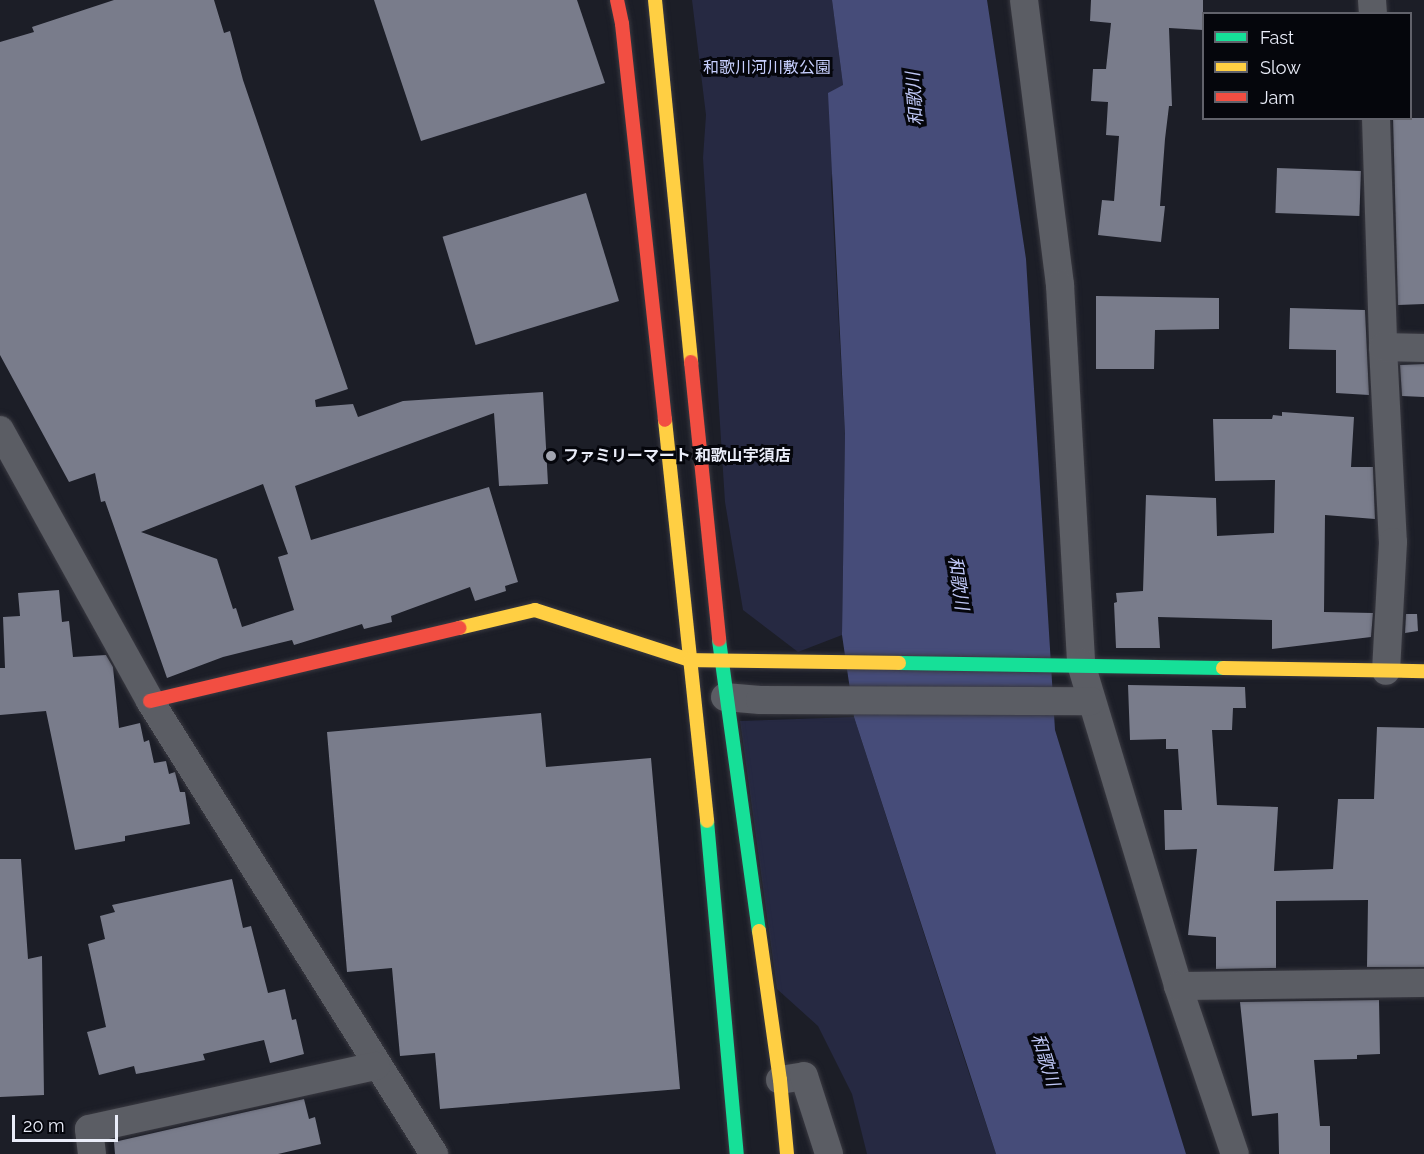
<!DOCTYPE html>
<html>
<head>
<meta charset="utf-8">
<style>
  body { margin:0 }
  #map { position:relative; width:1424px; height:1154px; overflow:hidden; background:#1c1e27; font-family:Raleway,"Noto Sans JP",sans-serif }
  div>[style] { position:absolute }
  .green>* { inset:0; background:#262942 }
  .water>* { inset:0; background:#464c79 }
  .building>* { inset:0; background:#797c8b; transform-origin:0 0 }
  .roads { filter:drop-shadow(0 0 2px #393941) drop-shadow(0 0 2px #393941) }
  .street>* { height:28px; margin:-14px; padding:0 14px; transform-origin:14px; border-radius:14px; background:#5b5d64 }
  .fast>* { height:14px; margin:-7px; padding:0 7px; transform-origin:7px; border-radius:7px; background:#16e098 }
  .slow>* { height:14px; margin:-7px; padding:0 7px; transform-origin:7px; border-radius:7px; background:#ffcf43 }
  .jam>* { height:14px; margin:-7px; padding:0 7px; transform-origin:7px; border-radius:7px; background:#f24e42 }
  .dots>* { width:16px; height:16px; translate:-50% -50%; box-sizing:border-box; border:3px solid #05060c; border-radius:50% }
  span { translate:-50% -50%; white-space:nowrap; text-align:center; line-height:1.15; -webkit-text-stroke:6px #05060c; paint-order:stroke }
  .park-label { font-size:16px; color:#c7cffe }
  .poi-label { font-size:16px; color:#eaedf9; font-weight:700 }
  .left { translate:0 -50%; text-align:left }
  .water-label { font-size:18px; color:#bfc7f6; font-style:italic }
  .legend { position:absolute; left:1202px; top:12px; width:210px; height:108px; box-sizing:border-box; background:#05060c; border:2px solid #61626b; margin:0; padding:8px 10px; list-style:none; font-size:18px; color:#eaedf9 }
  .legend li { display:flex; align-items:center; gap:12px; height:30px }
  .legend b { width:30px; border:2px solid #61626b }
  .scale { position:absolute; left:12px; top:1115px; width:106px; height:27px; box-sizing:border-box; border:3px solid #eaedf9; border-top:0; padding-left:8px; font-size:18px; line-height:21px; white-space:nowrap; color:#eaedf9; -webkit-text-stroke:4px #05060c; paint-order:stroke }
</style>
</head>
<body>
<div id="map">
  <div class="green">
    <div style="clip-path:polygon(692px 0,832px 0,843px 85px,831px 182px,845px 435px,842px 635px,798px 652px,743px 610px,725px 502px,703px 158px,706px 115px)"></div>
    <div style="clip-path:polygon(854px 717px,966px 1064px,996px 1154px,867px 1154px,852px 1094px,818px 1026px,777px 989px,740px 721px)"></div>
  </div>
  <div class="water">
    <div style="clip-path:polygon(832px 0,987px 0,1026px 259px,1055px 730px,1186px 1154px,996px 1154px,854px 717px,842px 635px,845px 434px,828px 93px,843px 85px)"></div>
  </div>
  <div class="building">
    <div style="clip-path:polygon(evenodd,114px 0,214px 0,224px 33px,230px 31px,243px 80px,348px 389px,315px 400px,316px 407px,353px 404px,358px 417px,403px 401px,543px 392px,548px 484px,499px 486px,494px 413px,295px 486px,311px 540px,489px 487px,518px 582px,505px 586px,506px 591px,475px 601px,470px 587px,391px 616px,392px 622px,364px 629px,362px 624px,294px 645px,292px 640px,223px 657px,167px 678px,105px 501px,101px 502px,95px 473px,69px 482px,0 355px,0 42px,34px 32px,32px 27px,114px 0,263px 484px,288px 554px,278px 557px,294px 610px,242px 627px,236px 608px,233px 609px,217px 559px,141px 532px,263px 484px)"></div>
    <div style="clip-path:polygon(374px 0,577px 0,605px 83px,421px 141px)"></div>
    <div style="clip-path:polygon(1091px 0,1203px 0,1203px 30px,1169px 28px,1172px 106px,1169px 106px,1165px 139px,1160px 206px,1165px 206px,1161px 242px,1098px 235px,1102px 200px,1114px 201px,1119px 136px,1106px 135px,1108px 102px,1091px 101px,1093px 69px,1106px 69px,1111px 23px,1090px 21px)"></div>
    <div style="clip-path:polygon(1393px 118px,1424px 118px,1424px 304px,1398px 305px)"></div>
    <div style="left:1277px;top:168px;width:84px;height:45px;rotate:2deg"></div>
    <div style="left:586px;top:193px;width:113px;height:150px;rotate:73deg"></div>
    <div style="clip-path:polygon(1096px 296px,1219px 298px,1219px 329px,1155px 330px,1154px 369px,1096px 369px)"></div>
    <div style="clip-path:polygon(1290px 308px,1365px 310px,1369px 395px,1336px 393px,1336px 350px,1289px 349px)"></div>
    <div style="clip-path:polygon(1424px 364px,1424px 397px,1402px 396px,1400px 365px)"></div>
    <div style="clip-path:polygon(1282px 412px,1354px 417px,1351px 467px,1373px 467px,1375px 519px,1325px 515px,1324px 612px,1373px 613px,1371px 637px,1272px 649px,1272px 620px,1158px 617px,1160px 648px,1116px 648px,1114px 603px,1117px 602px,1116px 593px,1143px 591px,1146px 495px,1216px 498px,1217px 536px,1274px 533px,1275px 480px,1215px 481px,1213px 419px,1272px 419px,1273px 415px,1282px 416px)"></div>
    <div style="clip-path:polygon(59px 590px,62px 622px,69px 621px,73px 657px,106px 655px,113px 667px,119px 728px,140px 723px,144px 742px,149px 740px,154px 763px,166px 761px,169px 774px,175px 772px,180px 792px,185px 792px,190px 824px,125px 836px,125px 841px,75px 850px,46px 711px,0 715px,0 668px,5px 668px,3px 617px,20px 616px,18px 593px)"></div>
    <div style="clip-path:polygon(1406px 614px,1417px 614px,1418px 631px,1405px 633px)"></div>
    <div style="clip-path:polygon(1128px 685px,1245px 687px,1246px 708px,1233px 708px,1232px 730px,1212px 730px,1217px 805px,1278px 807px,1274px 871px,1333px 869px,1338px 799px,1374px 799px,1377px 727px,1424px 728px,1424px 967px,1367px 967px,1368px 900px,1276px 901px,1276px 968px,1216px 969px,1216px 937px,1188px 935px,1197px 849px,1165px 850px,1164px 810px,1182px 810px,1178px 749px,1166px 749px,1166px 739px,1130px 740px)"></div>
    <div style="clip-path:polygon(541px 713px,546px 767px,651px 758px,680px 1089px,440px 1109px,435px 1053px,400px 1056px,392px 968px,347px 972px,327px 732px)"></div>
    <div style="clip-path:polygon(0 859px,21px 859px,28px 959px,42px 956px,44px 1095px,0 1097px)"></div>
    <div style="clip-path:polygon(232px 879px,243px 928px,251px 926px,268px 993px,285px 989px,292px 1020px,296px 1019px,304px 1054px,270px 1063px,264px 1040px,203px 1054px,205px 1060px,152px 1071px,136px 1074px,134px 1066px,99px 1075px,87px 1032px,106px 1027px,88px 944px,105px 939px,100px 916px,115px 912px,112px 905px)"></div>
    <div style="clip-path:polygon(1379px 1000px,1380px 1054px,1357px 1055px,1357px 1059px,1314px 1060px,1320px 1126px,1330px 1126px,1330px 1154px,1279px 1154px,1278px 1113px,1252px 1116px,1240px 1002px)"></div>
    <div style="clip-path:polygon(304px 1099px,309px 1119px,315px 1117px,321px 1144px,278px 1154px,115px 1154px,114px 1142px)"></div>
  </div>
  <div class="roads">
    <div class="street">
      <div style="left:1024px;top:0;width:287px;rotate:82.8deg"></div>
      <div style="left:1060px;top:285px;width:380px;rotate:86.8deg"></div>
      <div style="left:1081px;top:664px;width:336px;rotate:73.2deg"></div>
      <div style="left:1178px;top:986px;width:177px;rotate:71.3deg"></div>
      <div style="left:1372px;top:0;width:14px;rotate:86deg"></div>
      <div style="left:1376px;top:118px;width:229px;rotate:88.2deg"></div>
      <div style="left:1383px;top:347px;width:195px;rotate:87.1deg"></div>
      <div style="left:1393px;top:542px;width:129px;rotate:93.1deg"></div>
      <div style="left:1383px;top:347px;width:41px;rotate:1.4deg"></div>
      <div style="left:0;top:430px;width:310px;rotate:61deg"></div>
      <div style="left:150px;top:701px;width:535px;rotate:57.92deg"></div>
      <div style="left:725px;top:697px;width:35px;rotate:5deg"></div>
      <div style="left:760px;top:700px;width:331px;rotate:0.2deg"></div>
      <div style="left:1178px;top:986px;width:246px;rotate:-0.7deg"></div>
      <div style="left:780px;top:1080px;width:24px;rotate:-9deg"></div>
      <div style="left:804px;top:1076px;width:82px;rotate:72.2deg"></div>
      <div style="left:92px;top:1154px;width:25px;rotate:-97deg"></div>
      <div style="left:89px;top:1129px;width:294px;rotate:-12.4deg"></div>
    </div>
    <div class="fast">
      <div style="left:719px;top:640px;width:294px;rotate:82.2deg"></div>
      <div style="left:899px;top:663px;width:324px;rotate:0.9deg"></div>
      <div style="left:707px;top:821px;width:334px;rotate:84.9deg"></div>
    </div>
    <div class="slow">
      <div style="left:655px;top:0;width:364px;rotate:84.3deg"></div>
      <div style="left:665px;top:420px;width:403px;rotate:84deg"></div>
      <div style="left:459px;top:628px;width:78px;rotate:-13.3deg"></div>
      <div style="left:535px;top:610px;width:163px;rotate:17.9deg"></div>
      <div style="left:690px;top:660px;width:209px;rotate:0.8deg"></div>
      <div style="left:1223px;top:668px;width:201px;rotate:0.9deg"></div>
      <div style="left:759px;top:931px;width:150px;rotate:82deg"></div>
      <div style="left:780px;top:1080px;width:74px;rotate:84.6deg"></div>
    </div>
    <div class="jam">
      <div style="left:617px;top:0;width:25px;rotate:78deg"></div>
      <div style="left:622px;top:24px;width:398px;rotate:83.8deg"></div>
      <div style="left:691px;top:362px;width:279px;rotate:84.2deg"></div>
      <div style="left:150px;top:701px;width:318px;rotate:-13.3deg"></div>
    </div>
  </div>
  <div class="dots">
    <div style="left:551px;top:456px;background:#a2a5b0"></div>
  </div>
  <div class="park-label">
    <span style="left:767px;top:68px">和歌川河川敷公園</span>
  </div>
  <div class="poi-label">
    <span class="left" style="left:563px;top:456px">ファミリーマート 和歌山宇須店</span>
  </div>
  <div class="water-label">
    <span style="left:915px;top:99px;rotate:-94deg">和歌川</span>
    <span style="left:958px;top:583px;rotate:82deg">和歌川</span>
    <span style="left:1045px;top:1060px;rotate:72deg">和歌川</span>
  </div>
  <ul class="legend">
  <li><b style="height:8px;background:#16e098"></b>Fast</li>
  <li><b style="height:8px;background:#ffcf43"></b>Slow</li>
  <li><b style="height:8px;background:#f24e42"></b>Jam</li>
  </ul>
  <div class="scale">20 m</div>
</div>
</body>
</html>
